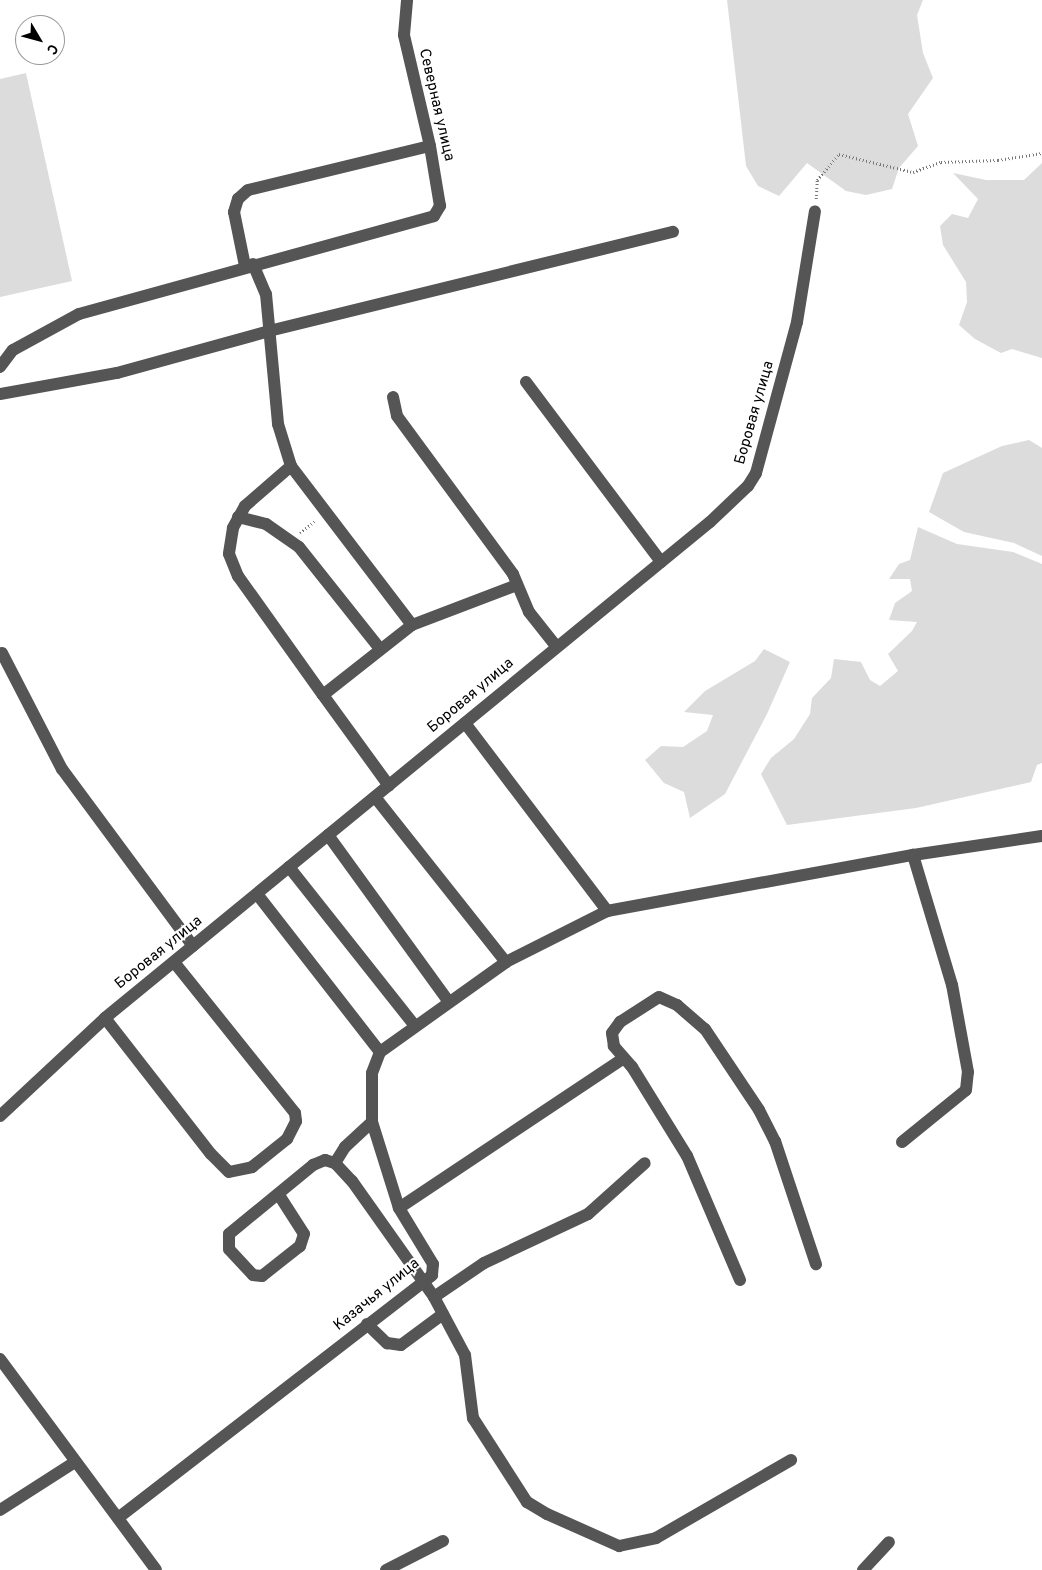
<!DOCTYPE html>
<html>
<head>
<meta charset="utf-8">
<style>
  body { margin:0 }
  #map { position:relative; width:1042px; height:1570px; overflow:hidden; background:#fff; font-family:Overpass,sans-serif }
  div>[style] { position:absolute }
  .green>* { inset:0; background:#dcdcdc }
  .path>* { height:2.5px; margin-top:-1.25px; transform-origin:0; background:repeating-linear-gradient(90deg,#777 0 1px,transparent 0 3.5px) }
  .minor>* { height:12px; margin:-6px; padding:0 6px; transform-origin:6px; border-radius:6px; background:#555 }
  span { translate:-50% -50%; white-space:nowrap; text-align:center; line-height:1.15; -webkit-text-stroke:4px #fff; paint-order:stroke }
  .street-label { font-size:15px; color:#000 }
  .north { position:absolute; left:15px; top:15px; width:50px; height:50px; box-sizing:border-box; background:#fff; border:1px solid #999; border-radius:50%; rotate:127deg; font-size:14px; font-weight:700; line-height:20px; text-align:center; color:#000 }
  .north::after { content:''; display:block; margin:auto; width:18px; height:22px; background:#000; clip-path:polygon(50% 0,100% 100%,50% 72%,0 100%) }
</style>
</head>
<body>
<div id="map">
  <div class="green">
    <div style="clip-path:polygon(727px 0,923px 0,917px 15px,923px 53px,933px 78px,908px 114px,918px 146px,899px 168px,892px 189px,866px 195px,846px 191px,807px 163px,779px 196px,758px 186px,746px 166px)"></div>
    <div style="clip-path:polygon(26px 73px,72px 281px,0 297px,0 79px)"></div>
    <div style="clip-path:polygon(1042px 163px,1042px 358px,1012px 349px,1001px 353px,975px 339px,959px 325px,967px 302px,966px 282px,943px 245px,940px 226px,952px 214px,968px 218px,978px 199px,953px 173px,986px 180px,1024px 180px)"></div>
    <div style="clip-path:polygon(1029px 440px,1042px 448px,1042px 556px,1014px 543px,964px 532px,929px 512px,943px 473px,1002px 446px)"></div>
    <div style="clip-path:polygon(918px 527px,957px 544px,1013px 552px,1042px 564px,1042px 763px,1037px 765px,1031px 782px,916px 808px,787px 825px,761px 774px,771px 758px,794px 739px,810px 714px,812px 698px,831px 678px,834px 659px,861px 662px,870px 680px,880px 686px,898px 671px,888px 654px,912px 631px,917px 622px,889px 620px,895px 603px,912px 591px,910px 579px,889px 579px,899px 564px,910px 560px)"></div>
    <div style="clip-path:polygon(764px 649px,790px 662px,767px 714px,725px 794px,690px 818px,684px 792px,664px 783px,645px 760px,661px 746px,683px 747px,707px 731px,713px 715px,684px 712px,705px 691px,755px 661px)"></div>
  </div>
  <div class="path">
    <div style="left:816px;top:199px;width:19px;rotate:-87deg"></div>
    <div style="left:817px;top:180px;width:34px;rotate:-50deg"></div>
    <div style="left:839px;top:154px;width:76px;rotate:13.7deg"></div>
    <div style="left:913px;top:172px;width:30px;rotate:-20deg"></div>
    <div style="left:941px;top:162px;width:57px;rotate:-2deg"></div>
    <div style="left:998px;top:160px;width:45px;rotate:-9deg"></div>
    <div style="left:300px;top:533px;width:19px;rotate:-39deg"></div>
  </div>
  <div class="minor">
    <div style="left:253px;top:264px;width:33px;rotate:67deg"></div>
    <div style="left:266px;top:294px;width:131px;rotate:84.7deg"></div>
    <div style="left:278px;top:424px;width:44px;rotate:72.8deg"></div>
    <div style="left:245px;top:266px;width:55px;rotate:-101.5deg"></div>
    <div style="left:234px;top:212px;width:14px;rotate:-73deg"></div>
    <div style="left:238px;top:199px;width:13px;rotate:-42deg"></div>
    <div style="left:248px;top:190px;width:187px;rotate:-13.6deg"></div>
    <div style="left:0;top:367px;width:21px;rotate:-53deg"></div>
    <div style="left:13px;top:350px;width:75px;rotate:-28.6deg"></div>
    <div style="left:79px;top:314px;width:368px;rotate:-15.4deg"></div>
    <div style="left:434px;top:216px;width:12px;rotate:-59deg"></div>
    <div style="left:440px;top:206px;width:61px;rotate:-99.5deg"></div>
    <div style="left:430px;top:146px;width:114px;rotate:-103.2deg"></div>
    <div style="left:404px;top:35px;width:35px;rotate:-85deg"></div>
    <div style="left:526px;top:382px;width:225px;rotate:53.1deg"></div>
    <div style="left:0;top:394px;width:119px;rotate:-10.2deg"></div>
    <div style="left:117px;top:373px;width:158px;rotate:-15.4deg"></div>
    <div style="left:269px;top:331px;width:416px;rotate:-13.8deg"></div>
    <div style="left:393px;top:397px;width:19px;rotate:78deg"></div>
    <div style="left:397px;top:416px;width:196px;rotate:53.7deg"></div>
    <div style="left:513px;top:574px;width:41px;rotate:67.2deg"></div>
    <div style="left:529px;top:612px;width:43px;rotate:51.5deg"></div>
    <div style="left:238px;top:517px;width:29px;rotate:14deg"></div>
    <div style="left:266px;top:524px;width:40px;rotate:34.9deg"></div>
    <div style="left:299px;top:547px;width:130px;rotate:51.5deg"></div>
    <div style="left:412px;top:625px;width:112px;rotate:-20.9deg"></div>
    <div style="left:2px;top:653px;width:131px;rotate:62.7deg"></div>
    <div style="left:62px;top:769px;width:220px;rotate:53.5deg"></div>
    <div style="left:323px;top:695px;width:113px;rotate:-38.2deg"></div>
    <div style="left:412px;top:625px;width:200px;rotate:-127.3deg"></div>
    <div style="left:291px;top:466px;width:61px;rotate:139deg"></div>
    <div style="left:245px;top:506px;width:25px;rotate:119deg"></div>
    <div style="left:233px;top:528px;width:26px;rotate:99deg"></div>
    <div style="left:229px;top:554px;width:24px;rotate:68deg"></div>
    <div style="left:238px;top:576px;width:146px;rotate:54.5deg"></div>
    <div style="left:323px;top:695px;width:112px;rotate:54deg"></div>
    <div style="left:465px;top:723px;width:236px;rotate:52.9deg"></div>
    <div style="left:375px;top:797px;width:211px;rotate:51.6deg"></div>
    <div style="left:328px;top:835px;width:205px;rotate:54.1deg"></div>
    <div style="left:289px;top:867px;width:203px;rotate:51.6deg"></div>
    <div style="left:257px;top:894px;width:200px;rotate:52.1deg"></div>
    <div style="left:105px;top:1018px;width:172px;rotate:52.1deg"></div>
    <div style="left:211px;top:1154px;width:25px;rotate:45deg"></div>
    <div style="left:229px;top:1172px;width:24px;rotate:-12deg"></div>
    <div style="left:252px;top:1167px;width:45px;rotate:-38.7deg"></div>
    <div style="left:287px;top:1139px;width:20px;rotate:-63deg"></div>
    <div style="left:296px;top:1121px;width:8px;rotate:-97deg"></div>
    <div style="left:295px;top:1113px;width:193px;rotate:-128.7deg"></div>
    <div style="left:0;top:1116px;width:144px;rotate:-43deg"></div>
    <div style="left:105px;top:1018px;width:782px;rotate:-39.35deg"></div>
    <div style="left:710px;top:522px;width:52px;rotate:-43.5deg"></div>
    <div style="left:748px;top:486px;width:15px;rotate:-58deg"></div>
    <div style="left:756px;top:473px;width:156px;rotate:-74.8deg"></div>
    <div style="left:797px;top:322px;width:112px;rotate:-80.8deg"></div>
    <div style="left:902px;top:1142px;width:82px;rotate:-39.1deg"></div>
    <div style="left:966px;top:1090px;width:18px;rotate:-84deg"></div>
    <div style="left:968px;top:1072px;width:88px;rotate:-100.4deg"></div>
    <div style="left:952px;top:985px;width:136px;rotate:-106.7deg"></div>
    <div style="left:335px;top:1163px;width:19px;rotate:-58deg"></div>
    <div style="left:345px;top:1147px;width:37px;rotate:-43deg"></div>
    <div style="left:279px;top:1195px;width:46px;rotate:57.3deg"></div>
    <div style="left:304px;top:1234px;width:13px;rotate:108deg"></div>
    <div style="left:300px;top:1246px;width:48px;rotate:141.7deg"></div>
    <div style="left:262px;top:1276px;width:9px;rotate:-174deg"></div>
    <div style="left:253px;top:1275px;width:35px;rotate:-133deg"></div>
    <div style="left:229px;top:1249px;width:15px;rotate:-90deg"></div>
    <div style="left:229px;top:1234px;width:109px;rotate:-39.4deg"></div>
    <div style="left:313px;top:1165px;width:13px;rotate:-23deg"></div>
    <div style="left:325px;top:1160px;width:10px;rotate:17deg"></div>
    <div style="left:335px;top:1163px;width:25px;rotate:47deg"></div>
    <div style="left:352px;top:1181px;width:142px;rotate:54.7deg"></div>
    <div style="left:434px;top:1297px;width:66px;rotate:61.9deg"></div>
    <div style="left:465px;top:1355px;width:64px;rotate:82.8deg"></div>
    <div style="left:473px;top:1418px;width:100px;rotate:57.3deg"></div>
    <div style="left:527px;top:1502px;width:23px;rotate:31deg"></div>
    <div style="left:547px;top:1514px;width:79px;rotate:24deg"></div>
    <div style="left:619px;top:1546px;width:38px;rotate:-12deg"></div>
    <div style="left:656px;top:1538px;width:156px;rotate:-30deg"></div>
    <div style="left:399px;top:1208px;width:90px;rotate:-107.4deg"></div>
    <div style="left:372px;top:1122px;width:49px;rotate:-90deg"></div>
    <div style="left:372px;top:1073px;width:22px;rotate:-69deg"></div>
    <div style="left:380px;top:1052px;width:155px;rotate:-35.5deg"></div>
    <div style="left:506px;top:962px;width:113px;rotate:-26.8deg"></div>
    <div style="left:607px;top:911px;width:311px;rotate:-10.4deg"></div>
    <div style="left:913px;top:855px;width:130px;rotate:-8.4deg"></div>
    <div style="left:740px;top:1280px;width:135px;rotate:-113.1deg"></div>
    <div style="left:687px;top:1156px;width:105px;rotate:-121.7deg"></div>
    <div style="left:632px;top:1067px;width:28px;rotate:-131deg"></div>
    <div style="left:614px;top:1046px;width:13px;rotate:-99deg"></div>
    <div style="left:612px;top:1033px;width:14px;rotate:-54deg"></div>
    <div style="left:620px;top:1022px;width:46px;rotate:-32.7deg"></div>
    <div style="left:659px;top:997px;width:20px;rotate:24deg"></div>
    <div style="left:677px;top:1005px;width:37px;rotate:41deg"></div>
    <div style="left:705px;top:1029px;width:97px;rotate:56.3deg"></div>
    <div style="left:759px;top:1110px;width:35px;rotate:63deg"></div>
    <div style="left:775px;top:1141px;width:130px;rotate:71.6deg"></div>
    <div style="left:434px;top:1297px;width:60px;rotate:-34.2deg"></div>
    <div style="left:484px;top:1263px;width:115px;rotate:-25.2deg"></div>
    <div style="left:588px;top:1214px;width:76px;rotate:-41.8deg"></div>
    <div style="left:367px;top:1324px;width:28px;rotate:44deg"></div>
    <div style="left:387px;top:1343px;width:14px;rotate:8deg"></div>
    <div style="left:401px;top:1345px;width:52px;rotate:-36.4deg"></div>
    <div style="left:0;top:1359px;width:262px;rotate:53.5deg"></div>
    <div style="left:0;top:1510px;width:89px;rotate:-32.6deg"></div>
    <div style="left:118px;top:1518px;width:397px;rotate:-37.7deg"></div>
    <div style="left:432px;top:1275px;width:11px;rotate:-85deg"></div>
    <div style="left:433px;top:1264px;width:66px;rotate:-121.3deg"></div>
    <div style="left:399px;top:1208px;width:270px;rotate:-33.7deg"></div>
    <div style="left:386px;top:1570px;width:64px;rotate:-27deg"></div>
    <div style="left:863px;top:1570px;width:38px;rotate:-47deg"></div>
  </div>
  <div class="street-label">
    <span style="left:436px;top:105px;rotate:77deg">Северная улица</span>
    <span style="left:755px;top:413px;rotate:-74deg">Боровая улица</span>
    <span style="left:471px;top:696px;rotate:-40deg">Боровая улица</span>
    <span style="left:159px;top:953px;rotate:-39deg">Боровая улица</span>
    <span style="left:377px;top:1295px;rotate:-39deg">Казачья улица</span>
  </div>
  <div class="north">С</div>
</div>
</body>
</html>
